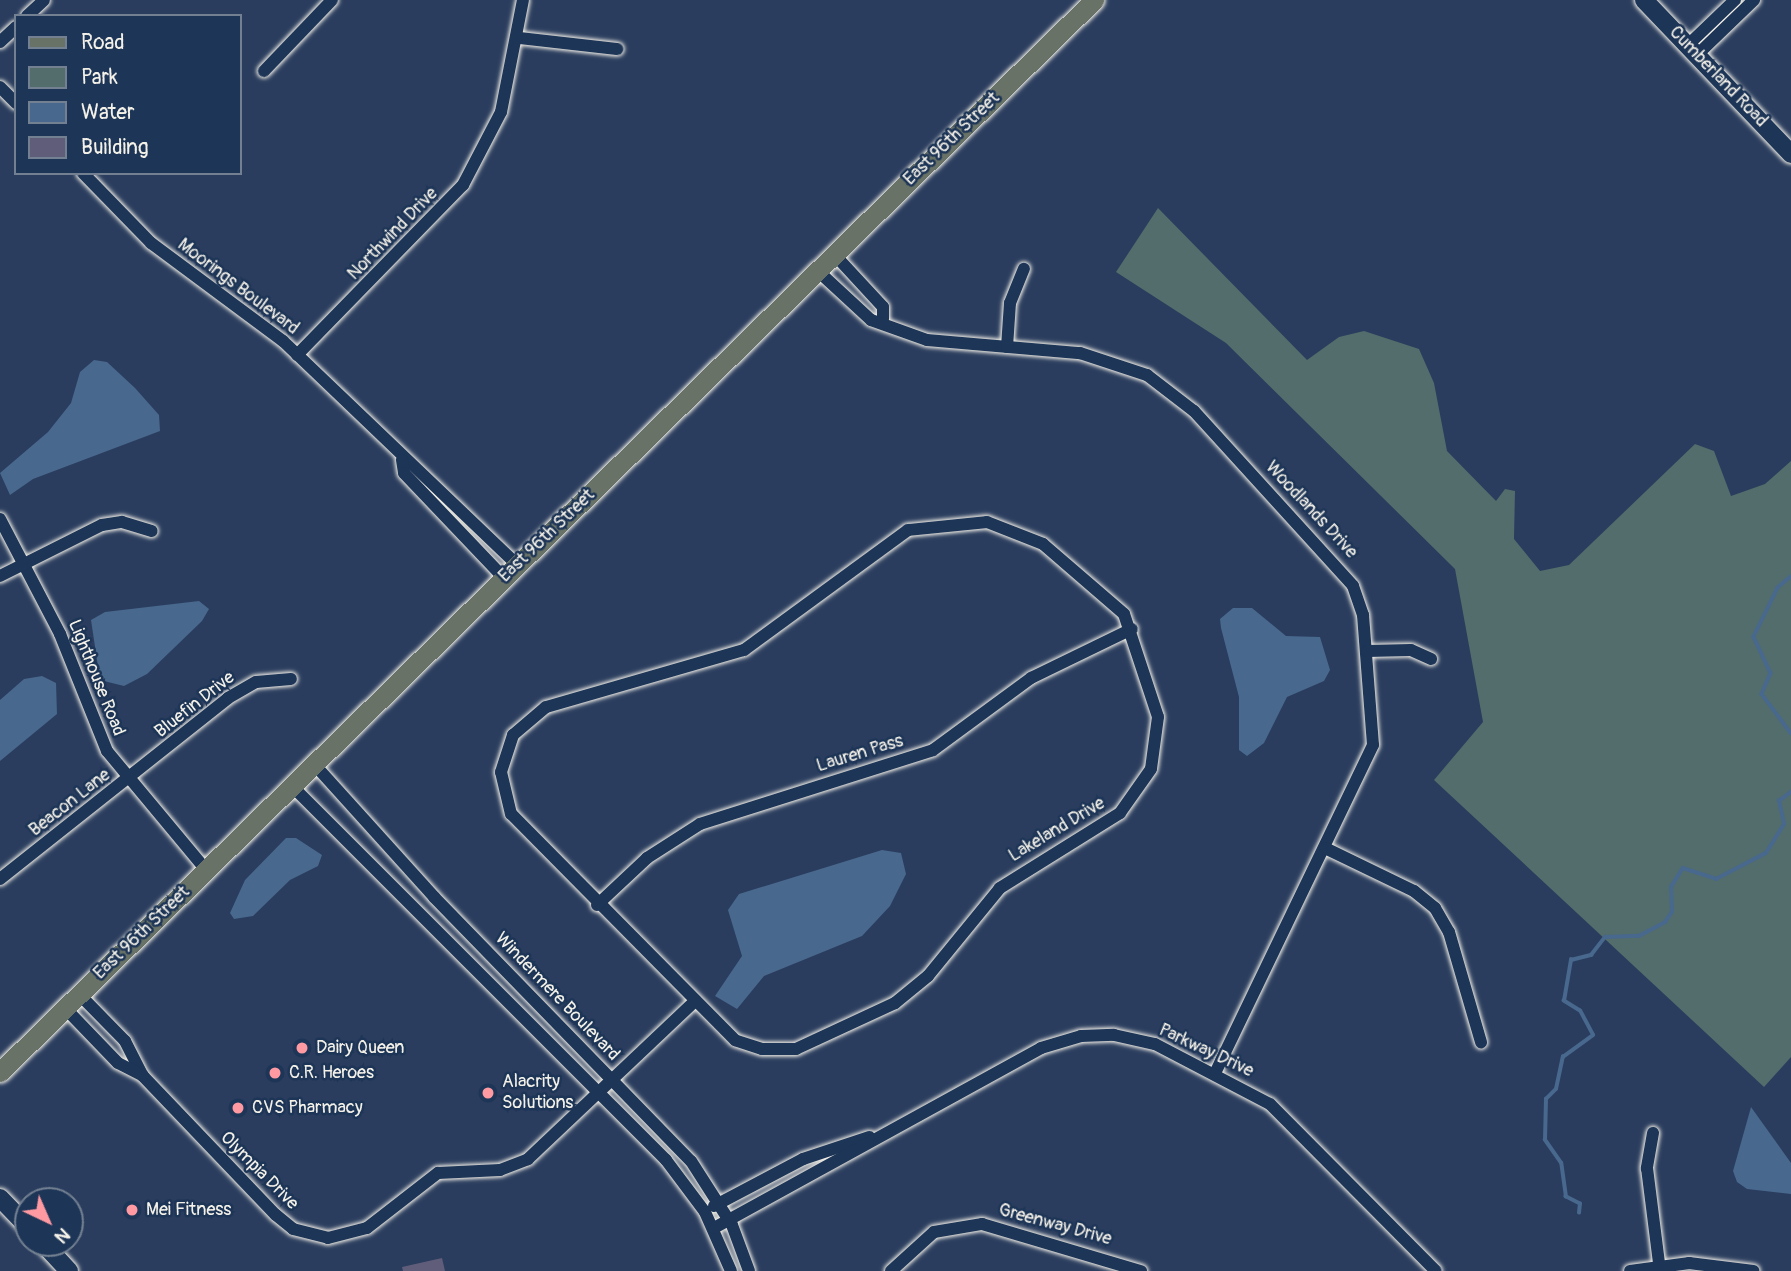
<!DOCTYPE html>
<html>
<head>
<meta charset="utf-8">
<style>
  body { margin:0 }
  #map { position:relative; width:1791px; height:1271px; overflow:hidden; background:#2a3d5e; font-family:Pangolin,sans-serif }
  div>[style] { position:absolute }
  .green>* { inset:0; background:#526d6b }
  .water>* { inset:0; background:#48688d }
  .stream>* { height:3.5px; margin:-1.75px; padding:0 1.75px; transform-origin:1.75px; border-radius:1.75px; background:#48688d }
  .building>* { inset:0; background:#605d7a }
  .roads { filter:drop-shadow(0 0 2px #f4f1e8) drop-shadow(0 0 2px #f4f1e8) }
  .street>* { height:12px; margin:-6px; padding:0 6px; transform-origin:6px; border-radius:6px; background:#1d3557 }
  .secondary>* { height:18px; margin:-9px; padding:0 9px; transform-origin:9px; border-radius:9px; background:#1d3557 }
  .primary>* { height:19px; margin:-9.5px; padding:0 9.5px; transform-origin:9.5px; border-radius:9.5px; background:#697266 }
  .dots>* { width:19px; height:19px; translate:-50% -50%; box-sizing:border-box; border:4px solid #1d3557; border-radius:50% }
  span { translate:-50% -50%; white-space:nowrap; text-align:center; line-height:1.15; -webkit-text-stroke:5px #1d3557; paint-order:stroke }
  .street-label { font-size:18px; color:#f4f1e8 }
  .poi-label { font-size:18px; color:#f4f1e8 }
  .left { translate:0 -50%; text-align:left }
  .legend { position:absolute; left:14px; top:14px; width:228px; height:161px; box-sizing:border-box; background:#1d3557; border:2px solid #738091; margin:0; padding:9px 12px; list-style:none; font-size:21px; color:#f4f1e8 }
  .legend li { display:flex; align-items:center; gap:14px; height:35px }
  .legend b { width:35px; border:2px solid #738091 }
  .north { position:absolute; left:14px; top:1187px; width:70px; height:70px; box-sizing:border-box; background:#1d3557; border:2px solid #738091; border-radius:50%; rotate:136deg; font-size:19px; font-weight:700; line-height:28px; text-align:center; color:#f4f1e8 }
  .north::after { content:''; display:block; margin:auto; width:24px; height:32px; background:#ff9aa2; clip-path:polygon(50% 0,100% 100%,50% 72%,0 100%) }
</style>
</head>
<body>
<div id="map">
  <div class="green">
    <div style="clip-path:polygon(1158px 208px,1307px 360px,1339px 337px,1364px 331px,1419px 349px,1434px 383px,1447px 451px,1496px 501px,1505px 489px,1515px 491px,1514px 539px,1540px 571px,1569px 565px,1695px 444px,1714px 451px,1731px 496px,1765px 484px,1791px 461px,1791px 1057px,1764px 1087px,1434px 780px,1483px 722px,1455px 569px,1226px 343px,1116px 272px)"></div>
  </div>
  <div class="water">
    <div style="clip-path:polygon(94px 360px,107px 362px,135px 388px,159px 415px,160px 431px,33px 479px,10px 495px,0 473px,48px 432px,71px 403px,80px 372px)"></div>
    <div style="clip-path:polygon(199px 601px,209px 609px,202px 621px,147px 674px,124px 686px,100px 680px,91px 620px,105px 612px)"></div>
    <div style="clip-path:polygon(1233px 608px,1252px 608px,1286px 636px,1320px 637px,1330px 670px,1324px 681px,1287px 697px,1264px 743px,1247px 756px,1239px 750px,1239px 697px,1221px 628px,1220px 619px)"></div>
    <div style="clip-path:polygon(42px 676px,56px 683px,57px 714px,0 761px,0 700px,24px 679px)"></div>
    <div style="clip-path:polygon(286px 838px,296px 838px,322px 855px,318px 866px,290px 880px,253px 916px,234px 919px,230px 913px,245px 880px)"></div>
    <div style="clip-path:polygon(882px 850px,901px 853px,906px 874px,890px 906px,862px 936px,764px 976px,737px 1009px,715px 996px,742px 956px,728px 910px,739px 894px)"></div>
    <div style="clip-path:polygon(1751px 1107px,1791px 1163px,1791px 1194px,1747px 1189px,1737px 1182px,1733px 1171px)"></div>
  </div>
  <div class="stream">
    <div style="left:1791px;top:577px;width:17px;rotate:140deg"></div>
    <div style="left:1778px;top:588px;width:55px;rotate:116.1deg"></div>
    <div style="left:1754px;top:637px;width:40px;rotate:65deg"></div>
    <div style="left:1771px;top:673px;width:23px;rotate:113deg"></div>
    <div style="left:1762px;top:694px;width:49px;rotate:53.4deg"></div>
    <div style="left:1579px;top:1213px;width:9px;rotate:-84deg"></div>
    <div style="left:1580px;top:1204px;width:16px;rotate:-153deg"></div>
    <div style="left:1566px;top:1197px;width:34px;rotate:-98deg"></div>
    <div style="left:1561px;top:1163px;width:28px;rotate:-125deg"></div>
    <div style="left:1545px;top:1140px;width:41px;rotate:-88.6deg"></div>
    <div style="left:1546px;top:1099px;width:14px;rotate:-45deg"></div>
    <div style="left:1556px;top:1089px;width:33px;rotate:-78deg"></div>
    <div style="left:1563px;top:1057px;width:37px;rotate:-36deg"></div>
    <div style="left:1593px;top:1035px;width:27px;rotate:-118deg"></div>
    <div style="left:1580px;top:1011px;width:19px;rotate:-148deg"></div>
    <div style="left:1564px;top:1001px;width:42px;rotate:-80.3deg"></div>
    <div style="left:1571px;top:960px;width:21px;rotate:-14deg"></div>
    <div style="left:1591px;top:955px;width:23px;rotate:-52deg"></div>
    <div style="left:1605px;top:937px;width:34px;rotate:-2deg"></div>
    <div style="left:1639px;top:936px;width:30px;rotate:-28deg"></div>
    <div style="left:1665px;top:922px;width:12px;rotate:-55deg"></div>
    <div style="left:1672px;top:912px;width:25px;rotate:-92deg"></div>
    <div style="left:1671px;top:887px;width:22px;rotate:-58deg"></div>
    <div style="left:1683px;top:868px;width:35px;rotate:18deg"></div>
    <div style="left:1716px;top:879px;width:56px;rotate:-27.5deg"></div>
    <div style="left:1766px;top:853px;width:34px;rotate:-58deg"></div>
    <div style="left:1784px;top:824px;width:24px;rotate:-102deg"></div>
    <div style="left:1779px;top:801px;width:15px;rotate:-37deg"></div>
  </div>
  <div class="building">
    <div style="clip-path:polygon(442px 1258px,445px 1271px,403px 1271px,402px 1267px)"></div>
  </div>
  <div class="roads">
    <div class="street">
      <div style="left:27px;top:16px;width:23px;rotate:-43deg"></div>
      <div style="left:519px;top:38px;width:99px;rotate:6.4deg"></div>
      <div style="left:0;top:42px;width:22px;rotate:-43deg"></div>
      <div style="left:1688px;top:45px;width:65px;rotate:-43.8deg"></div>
      <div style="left:1698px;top:54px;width:78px;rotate:-44deg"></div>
      <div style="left:264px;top:71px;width:98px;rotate:-46.2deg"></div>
      <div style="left:0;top:87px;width:23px;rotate:45deg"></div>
      <div style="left:83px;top:173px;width:98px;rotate:45.8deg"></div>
      <div style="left:151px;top:243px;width:164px;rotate:36.6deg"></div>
      <div style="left:283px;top:341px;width:324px;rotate:43.7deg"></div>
      <div style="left:834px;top:254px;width:72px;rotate:47.2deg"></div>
      <div style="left:883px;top:307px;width:12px;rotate:90deg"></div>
      <div style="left:818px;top:271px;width:72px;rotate:42.8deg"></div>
      <div style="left:871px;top:320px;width:59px;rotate:19.7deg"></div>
      <div style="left:927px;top:340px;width:154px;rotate:4.9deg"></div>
      <div style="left:1080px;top:353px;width:71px;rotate:18.2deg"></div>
      <div style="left:1147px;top:375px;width:59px;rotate:37.5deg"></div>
      <div style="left:1194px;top:411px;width:236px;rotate:47.7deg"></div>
      <div style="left:1353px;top:586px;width:31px;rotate:71deg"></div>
      <div style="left:1363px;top:615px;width:130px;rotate:85.6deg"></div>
      <div style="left:1373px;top:745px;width:364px;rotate:115.7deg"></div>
      <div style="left:1007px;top:347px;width:44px;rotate:-86.1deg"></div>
      <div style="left:1010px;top:303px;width:37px;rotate:-68deg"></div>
      <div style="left:297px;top:355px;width:238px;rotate:-45.7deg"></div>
      <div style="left:463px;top:185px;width:82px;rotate:-62.5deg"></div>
      <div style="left:501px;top:112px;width:114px;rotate:-78.9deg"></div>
      <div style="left:402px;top:460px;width:13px;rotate:81deg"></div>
      <div style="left:404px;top:473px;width:145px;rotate:46.4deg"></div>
      <div style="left:0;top:519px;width:130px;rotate:62.4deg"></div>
      <div style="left:60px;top:634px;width:126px;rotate:68.1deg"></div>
      <div style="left:107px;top:751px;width:155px;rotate:50.2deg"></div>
      <div style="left:987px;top:522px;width:60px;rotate:21.4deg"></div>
      <div style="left:1043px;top:544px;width:107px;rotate:40.8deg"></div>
      <div style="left:1124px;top:614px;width:108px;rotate:71.7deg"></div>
      <div style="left:1158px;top:717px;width:52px;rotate:97.7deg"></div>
      <div style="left:1151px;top:769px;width:54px;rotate:125.2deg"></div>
      <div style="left:1120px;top:813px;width:142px;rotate:148deg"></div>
      <div style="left:1000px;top:888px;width:114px;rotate:129.3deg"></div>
      <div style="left:928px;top:976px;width:43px;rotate:140.7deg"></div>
      <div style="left:895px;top:1003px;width:109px;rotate:155.1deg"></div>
      <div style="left:796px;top:1049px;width:34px;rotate:180deg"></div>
      <div style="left:762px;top:1049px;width:28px;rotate:-162deg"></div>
      <div style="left:735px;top:1040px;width:318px;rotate:-134.7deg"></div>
      <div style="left:511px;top:814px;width:43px;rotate:-103.4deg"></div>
      <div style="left:501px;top:772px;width:39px;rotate:-72deg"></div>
      <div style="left:513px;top:735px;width:43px;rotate:-40.3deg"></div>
      <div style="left:546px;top:707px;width:206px;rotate:-16.1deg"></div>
      <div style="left:744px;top:650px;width:203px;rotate:-36.2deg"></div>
      <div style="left:908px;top:530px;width:79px;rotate:-5.8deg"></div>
      <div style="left:0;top:576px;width:114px;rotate:-26.6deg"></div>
      <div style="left:102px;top:525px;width:20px;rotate:-9deg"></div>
      <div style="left:122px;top:522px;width:31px;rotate:17deg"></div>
      <div style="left:1367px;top:651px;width:44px;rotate:-1.3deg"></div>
      <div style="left:1411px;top:650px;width:22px;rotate:24deg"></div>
      <div style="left:314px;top:764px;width:179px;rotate:47.9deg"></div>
      <div style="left:434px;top:897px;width:368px;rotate:45.8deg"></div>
      <div style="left:691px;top:1161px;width:76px;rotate:57.4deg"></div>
      <div style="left:732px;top:1225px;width:49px;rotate:69.7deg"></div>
      <div style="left:292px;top:786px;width:529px;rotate:45deg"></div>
      <div style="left:666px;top:1160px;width:65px;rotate:53.1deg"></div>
      <div style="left:705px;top:1212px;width:64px;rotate:66.2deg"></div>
      <div style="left:1325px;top:848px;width:99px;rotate:25.8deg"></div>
      <div style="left:1414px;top:891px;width:27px;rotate:39deg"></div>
      <div style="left:1435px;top:908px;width:28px;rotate:60deg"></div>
      <div style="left:1449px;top:932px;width:115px;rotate:73.8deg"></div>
      <div style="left:0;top:879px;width:291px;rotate:-38.4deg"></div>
      <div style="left:228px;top:698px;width:32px;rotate:-30deg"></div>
      <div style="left:256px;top:682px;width:35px;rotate:-5deg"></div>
      <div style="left:597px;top:905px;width:69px;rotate:-43.2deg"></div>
      <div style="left:647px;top:858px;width:63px;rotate:-32.7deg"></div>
      <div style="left:700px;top:824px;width:244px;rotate:-17.6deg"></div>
      <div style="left:933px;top:750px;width:122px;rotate:-36.3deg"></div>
      <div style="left:1031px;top:678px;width:112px;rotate:-25.9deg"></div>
      <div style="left:79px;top:994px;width:66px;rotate:45.6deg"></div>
      <div style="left:125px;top:1041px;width:39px;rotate:63deg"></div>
      <div style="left:143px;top:1076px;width:192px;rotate:46.3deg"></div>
      <div style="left:276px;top:1215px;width:22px;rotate:39deg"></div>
      <div style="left:293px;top:1229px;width:36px;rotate:14deg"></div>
      <div style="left:328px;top:1238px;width:40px;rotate:-14.4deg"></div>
      <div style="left:367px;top:1228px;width:90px;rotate:-37.8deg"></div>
      <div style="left:438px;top:1173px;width:62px;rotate:-2.8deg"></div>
      <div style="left:500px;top:1170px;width:30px;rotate:-21deg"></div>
      <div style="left:528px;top:1159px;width:227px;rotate:-43.4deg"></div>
      <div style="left:65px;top:1008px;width:76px;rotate:46.1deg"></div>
      <div style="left:118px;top:1063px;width:28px;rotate:27deg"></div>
      <div style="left:1653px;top:1133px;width:36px;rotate:100deg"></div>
      <div style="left:1647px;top:1168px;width:104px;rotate:82.8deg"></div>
      <div style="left:714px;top:1206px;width:101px;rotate:-27.8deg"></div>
      <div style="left:803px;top:1159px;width:70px;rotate:-18.4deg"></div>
      <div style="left:714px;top:1228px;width:373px;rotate:-28.8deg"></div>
      <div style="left:1041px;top:1048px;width:42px;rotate:-16.7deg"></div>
      <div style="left:1081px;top:1036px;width:33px;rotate:-2deg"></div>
      <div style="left:1114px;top:1035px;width:42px;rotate:12.4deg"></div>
      <div style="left:1155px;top:1044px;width:130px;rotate:27.6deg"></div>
      <div style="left:1270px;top:1104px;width:235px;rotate:45.2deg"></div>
      <div style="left:891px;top:1271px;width:58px;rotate:-42.2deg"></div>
      <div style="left:934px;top:1232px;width:49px;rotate:-9.5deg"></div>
      <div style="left:982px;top:1224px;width:166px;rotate:16.5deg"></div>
      <div style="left:1630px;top:1271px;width:60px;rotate:-7.7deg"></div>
      <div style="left:1689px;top:1263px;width:65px;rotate:7deg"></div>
    </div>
    <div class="secondary">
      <div style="left:1644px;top:0;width:213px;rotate:46.3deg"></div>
      <div style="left:0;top:1198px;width:40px;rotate:46deg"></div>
      <div style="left:43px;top:1243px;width:38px;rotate:47deg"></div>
    </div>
    <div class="primary">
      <div style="left:0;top:1072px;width:1532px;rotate:-44.42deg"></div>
    </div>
  </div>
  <div class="dots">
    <div style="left:302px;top:1048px;background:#ff9aa2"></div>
    <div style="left:275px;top:1073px;background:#ff9aa2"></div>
    <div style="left:488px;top:1093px;background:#ff9aa2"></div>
    <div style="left:238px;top:1108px;background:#ff9aa2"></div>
    <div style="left:132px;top:1210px;background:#ff9aa2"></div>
  </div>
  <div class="street-label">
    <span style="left:1718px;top:77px;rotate:46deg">Cumberland Road</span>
    <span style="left:952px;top:139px;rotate:-44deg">East 96th Street</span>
    <span style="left:393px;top:234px;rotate:-46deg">Northwind Drive</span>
    <span style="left:238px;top:287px;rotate:37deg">Moorings Boulevard</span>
    <span style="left:1311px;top:510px;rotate:47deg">Woodlands Drive</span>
    <span style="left:547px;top:536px;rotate:-44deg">East 96th Street</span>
    <span style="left:96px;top:678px;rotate:68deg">Lighthouse Road</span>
    <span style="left:195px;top:705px;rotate:-38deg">Bluefin Drive</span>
    <span style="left:860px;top:754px;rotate:-17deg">Lauren Pass</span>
    <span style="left:70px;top:803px;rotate:-38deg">Beacon Lane</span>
    <span style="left:1057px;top:830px;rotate:-31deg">Lakeland Drive</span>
    <span style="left:142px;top:933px;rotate:-44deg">East 96th Street</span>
    <span style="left:557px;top:997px;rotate:46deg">Windermere Boulevard</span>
    <span style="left:1206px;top:1051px;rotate:25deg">Parkway Drive</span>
    <span style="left:259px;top:1171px;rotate:45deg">Olympia Drive</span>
    <span style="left:1055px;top:1225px;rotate:15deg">Greenway Drive</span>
  </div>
  <div class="poi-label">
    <span class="left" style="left:316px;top:1048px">Dairy Queen</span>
    <span class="left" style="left:289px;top:1073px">C.R. Heroes</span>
    <span class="left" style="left:502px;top:1093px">Alacrity<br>Solutions</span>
    <span class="left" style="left:252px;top:1108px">CVS Pharmacy</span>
    <span class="left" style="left:146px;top:1210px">Mei Fitness</span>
  </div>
  <ul class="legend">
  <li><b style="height:9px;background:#697266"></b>Road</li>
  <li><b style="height:19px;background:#526d6b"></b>Park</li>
  <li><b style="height:19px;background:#48688d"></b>Water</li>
  <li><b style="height:19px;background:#605d7a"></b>Building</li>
  </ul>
  <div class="north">N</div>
</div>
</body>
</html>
